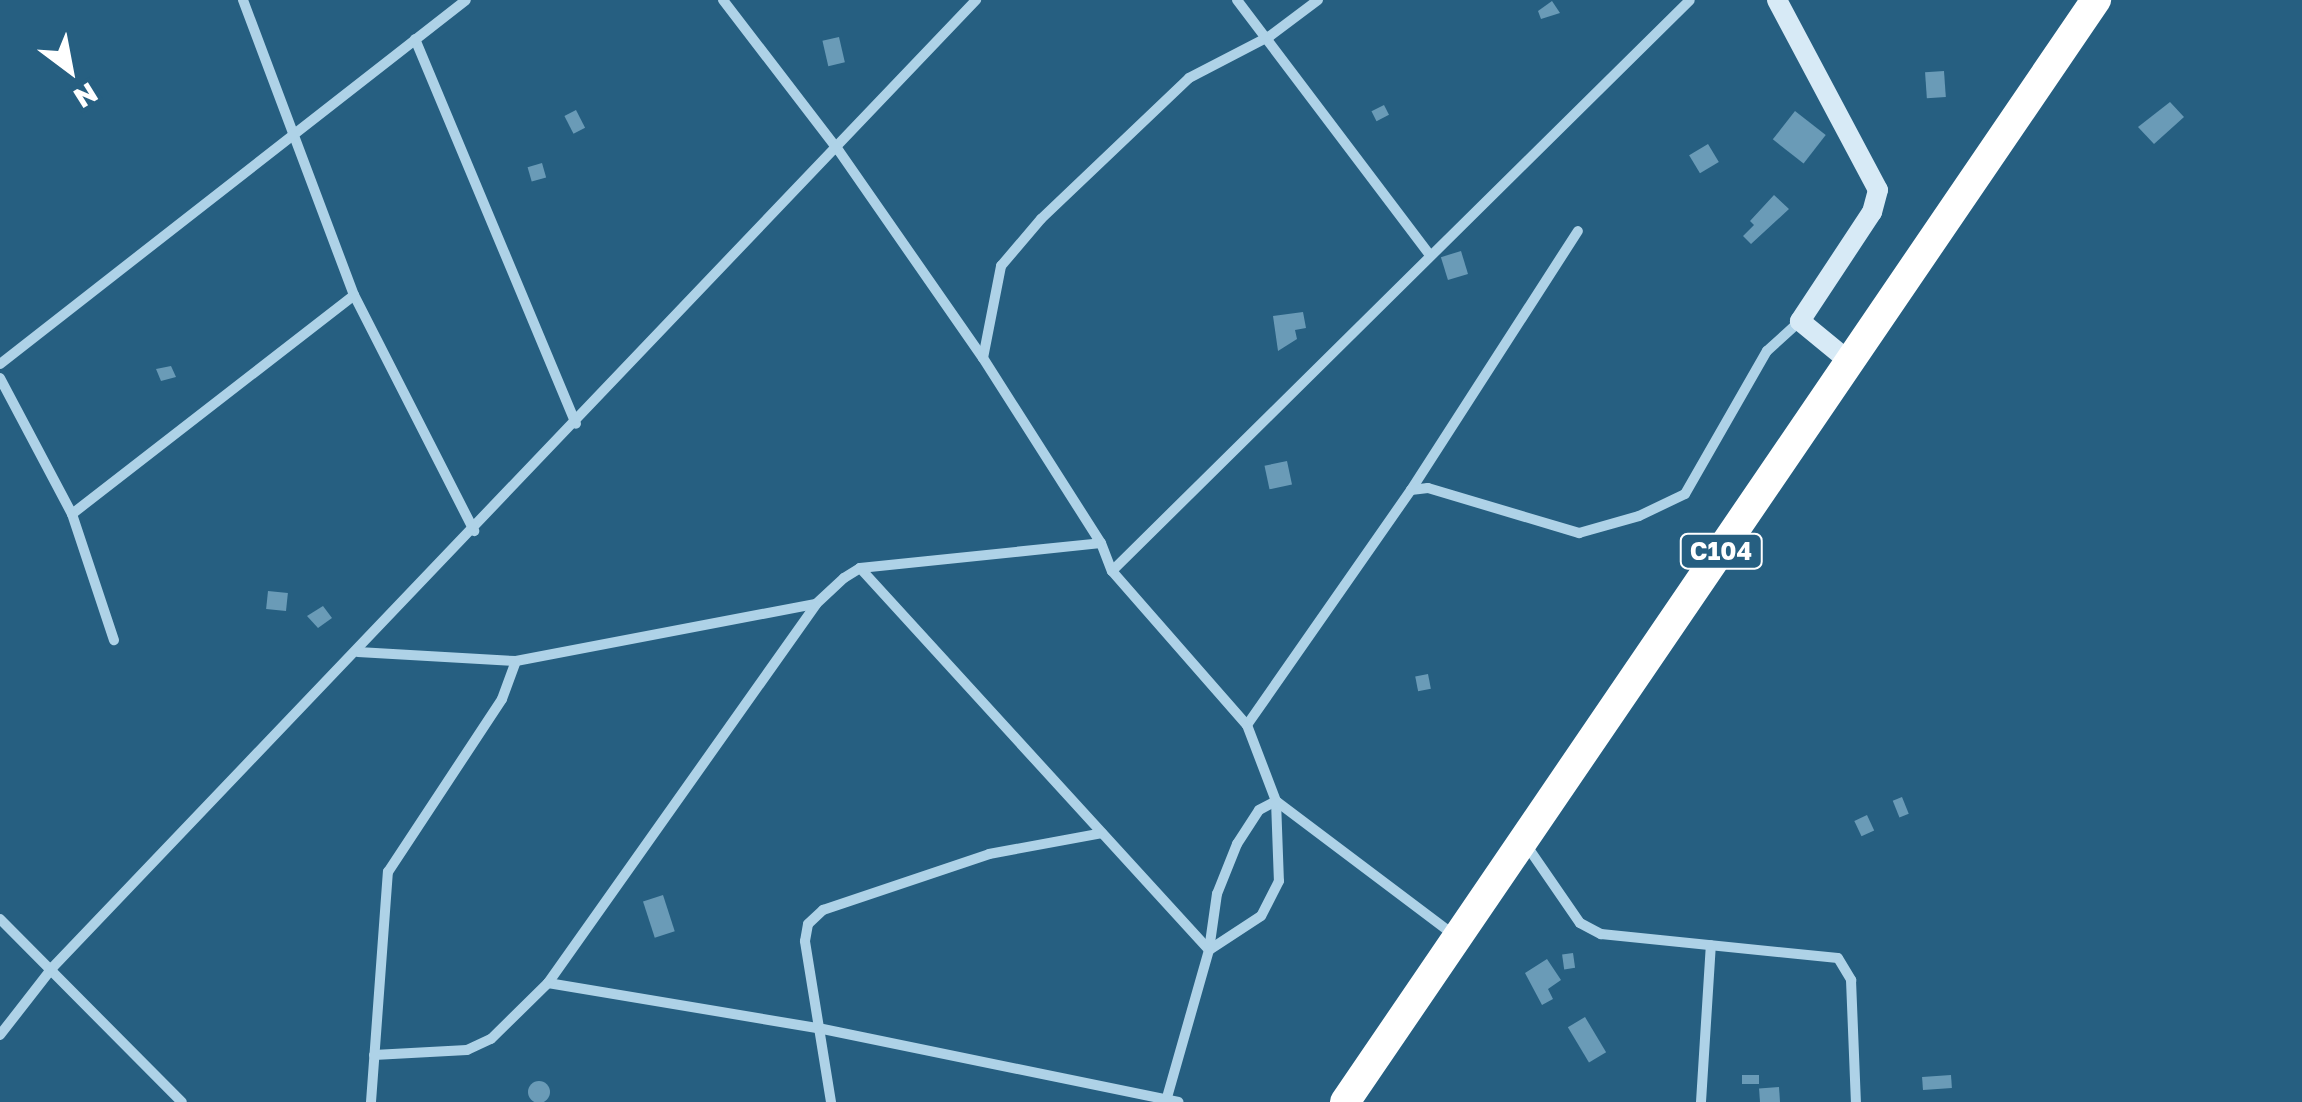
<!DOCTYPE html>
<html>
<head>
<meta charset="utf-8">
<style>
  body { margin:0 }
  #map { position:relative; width:2302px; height:1102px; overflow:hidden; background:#265f81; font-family:"Golos Text",sans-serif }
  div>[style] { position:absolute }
  .building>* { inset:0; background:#6a9bb7; transform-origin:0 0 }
  .round { border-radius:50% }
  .street>* { height:10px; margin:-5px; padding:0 5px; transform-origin:5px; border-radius:5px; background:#aed2e7 }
  .secondary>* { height:20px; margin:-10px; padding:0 10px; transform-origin:10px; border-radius:10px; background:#d7eaf6 }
  .highway>* { height:30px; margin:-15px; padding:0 15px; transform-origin:15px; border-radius:15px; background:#fff }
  span { translate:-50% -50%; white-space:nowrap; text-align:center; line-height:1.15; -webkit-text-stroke:10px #265f81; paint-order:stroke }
  .shield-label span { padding:2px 8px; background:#265f81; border:2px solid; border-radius:8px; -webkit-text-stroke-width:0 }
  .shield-label { font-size:25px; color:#fff; font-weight:700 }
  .north { position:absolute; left:20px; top:20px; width:100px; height:100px; -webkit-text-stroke:8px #265f81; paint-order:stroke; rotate:148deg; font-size:28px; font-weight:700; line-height:40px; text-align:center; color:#fff }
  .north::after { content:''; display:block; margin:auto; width:35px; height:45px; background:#fff; clip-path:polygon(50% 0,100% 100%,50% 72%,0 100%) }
</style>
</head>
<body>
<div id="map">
  <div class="building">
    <div style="clip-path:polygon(1552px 1px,1560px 13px,1541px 19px,1538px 11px)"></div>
    <div style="left:839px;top:37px;width:26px;height:17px;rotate:77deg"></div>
    <div style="left:1944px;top:71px;width:26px;height:19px;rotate:86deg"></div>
    <div style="clip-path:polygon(2170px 102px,2184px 117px,2154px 144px,2138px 127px)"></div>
    <div style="left:1384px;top:105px;width:11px;height:14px;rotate:63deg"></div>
    <div style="left:576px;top:110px;width:20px;height:13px;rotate:63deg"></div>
    <div style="left:1795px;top:111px;width:39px;height:36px;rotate:38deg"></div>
    <div style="left:1708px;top:144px;width:21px;height:22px;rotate:59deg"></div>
    <div style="left:542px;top:163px;width:15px;height:15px;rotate:74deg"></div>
    <div style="clip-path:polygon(1774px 195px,1789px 209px,1751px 244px,1743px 236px,1754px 225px,1750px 221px)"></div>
    <div style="left:1461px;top:251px;width:24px;height:21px;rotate:73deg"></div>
    <div style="clip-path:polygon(1303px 312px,1306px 328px,1295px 330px,1297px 339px,1278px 351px,1273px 316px)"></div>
    <div style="clip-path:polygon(171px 366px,176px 377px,161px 381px,156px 369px)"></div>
    <div style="left:1287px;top:461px;width:24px;height:23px;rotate:78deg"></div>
    <div style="left:268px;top:591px;width:20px;height:18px;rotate:6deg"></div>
    <div style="clip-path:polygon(323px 606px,332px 618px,318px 628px,307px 616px)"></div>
    <div style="left:1428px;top:674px;width:15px;height:13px;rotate:79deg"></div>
    <div style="left:1902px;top:797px;width:18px;height:10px;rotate:68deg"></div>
    <div style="left:1867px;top:815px;width:17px;height:14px;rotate:65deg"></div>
    <div style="left:663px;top:895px;width:38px;height:21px;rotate:72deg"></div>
    <div style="left:1573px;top:953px;width:15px;height:11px;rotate:82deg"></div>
    <div style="clip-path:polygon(1547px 959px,1561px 980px,1548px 989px,1553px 999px,1542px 1005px,1525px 973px)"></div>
    <div style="left:1585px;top:1017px;width:41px;height:20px;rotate:59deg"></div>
    <div style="left:1742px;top:1075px;width:17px;height:9px"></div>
    <div style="left:1951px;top:1075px;width:13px;height:29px;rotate:86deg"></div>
    <div class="round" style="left:528px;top:1081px;width:22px;height:22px"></div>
    <div style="left:1779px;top:1087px;width:15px;height:20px;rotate:86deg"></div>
  </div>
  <div class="street">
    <div style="left:243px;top:0;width:315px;rotate:69.4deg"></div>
    <div style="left:354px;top:295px;width:265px;rotate:63deg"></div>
    <div style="left:723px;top:0;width:190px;rotate:52.5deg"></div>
    <div style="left:839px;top:151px;width:252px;rotate:55.2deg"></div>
    <div style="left:983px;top:358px;width:219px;rotate:57.5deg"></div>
    <div style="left:1101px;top:543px;width:30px;rotate:69deg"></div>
    <div style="left:1112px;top:571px;width:205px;rotate:48.8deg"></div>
    <div style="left:1247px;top:725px;width:81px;rotate:69.1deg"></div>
    <div style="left:1276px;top:801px;width:80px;rotate:87.9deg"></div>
    <div style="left:1279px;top:881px;width:39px;rotate:117deg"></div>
    <div style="left:1261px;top:916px;width:62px;rotate:146.8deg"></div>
    <div style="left:1237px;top:0;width:320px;rotate:52.9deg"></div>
    <div style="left:415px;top:39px;width:417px;rotate:67.3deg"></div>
    <div style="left:983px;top:358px;width:94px;rotate:-78.9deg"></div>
    <div style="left:1001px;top:266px;width:62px;rotate:-49.6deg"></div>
    <div style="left:1041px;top:219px;width:204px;rotate:-43.6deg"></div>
    <div style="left:1189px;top:78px;width:91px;rotate:-27.4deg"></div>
    <div style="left:1270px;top:36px;width:60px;rotate:-36.9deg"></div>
    <div style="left:0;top:364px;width:591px;rotate:-37.99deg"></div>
    <div style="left:0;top:378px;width:154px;rotate:62.1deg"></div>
    <div style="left:72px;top:514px;width:133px;rotate:71.6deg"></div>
    <div style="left:1411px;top:490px;width:308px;rotate:-57.2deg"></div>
    <div style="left:72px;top:514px;width:357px;rotate:-37.8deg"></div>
    <div style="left:860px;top:568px;width:517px;rotate:47.58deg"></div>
    <div style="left:1209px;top:950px;width:153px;rotate:105.9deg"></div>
    <div style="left:1112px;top:571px;width:812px;rotate:-44.65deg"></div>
    <div style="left:358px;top:652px;width:158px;rotate:3.3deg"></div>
    <div style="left:516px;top:661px;width:305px;rotate:-10.8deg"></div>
    <div style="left:1247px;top:725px;width:287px;rotate:-55.1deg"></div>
    <div style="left:1411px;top:490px;width:17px;rotate:-7deg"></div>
    <div style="left:1428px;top:488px;width:158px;rotate:16.6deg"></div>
    <div style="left:1579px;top:533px;width:62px;rotate:-15.8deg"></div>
    <div style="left:1639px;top:516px;width:51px;rotate:-25.6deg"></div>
    <div style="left:1685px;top:494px;width:165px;rotate:-60.2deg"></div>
    <div style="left:1767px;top:351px;width:45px;rotate:-42.3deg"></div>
    <div style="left:1527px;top:846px;width:93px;rotate:55.5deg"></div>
    <div style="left:1580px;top:923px;width:24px;rotate:28deg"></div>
    <div style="left:1601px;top:934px;width:238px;rotate:5.8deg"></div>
    <div style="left:1838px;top:958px;width:26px;rotate:59deg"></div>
    <div style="left:1851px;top:980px;width:122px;rotate:87.7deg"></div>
    <div style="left:0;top:919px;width:258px;rotate:45.2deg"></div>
    <div style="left:1209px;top:950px;width:57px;rotate:-81.9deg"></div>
    <div style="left:1217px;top:894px;width:54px;rotate:-68.2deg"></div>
    <div style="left:1237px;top:844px;width:40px;rotate:-57.1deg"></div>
    <div style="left:1259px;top:810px;width:19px;rotate:-28deg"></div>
    <div style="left:1276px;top:801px;width:224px;rotate:37deg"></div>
    <div style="left:548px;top:983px;width:274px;rotate:9.5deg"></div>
    <div style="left:818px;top:1028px;width:368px;rotate:11.6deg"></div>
    <div style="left:0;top:1035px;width:86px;rotate:-52.1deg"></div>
    <div style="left:53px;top:967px;width:1337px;rotate:-46.33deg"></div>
    <div style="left:374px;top:1055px;width:93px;rotate:-3.1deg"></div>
    <div style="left:467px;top:1050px;width:26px;rotate:-25deg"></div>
    <div style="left:491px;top:1039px;width:80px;rotate:-44.5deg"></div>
    <div style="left:548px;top:983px;width:464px;rotate:-54.7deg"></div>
    <div style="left:816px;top:604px;width:38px;rotate:-43deg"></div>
    <div style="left:844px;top:578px;width:19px;rotate:-32deg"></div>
    <div style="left:860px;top:568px;width:242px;rotate:-5.9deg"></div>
    <div style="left:371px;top:1102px;width:231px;rotate:-85.8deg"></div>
    <div style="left:388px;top:872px;width:207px;rotate:-56.6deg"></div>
    <div style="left:502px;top:699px;width:40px;rotate:-69.8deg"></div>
    <div style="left:831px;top:1102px;width:163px;rotate:-99.2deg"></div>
    <div style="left:805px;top:941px;width:17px;rotate:-80deg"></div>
    <div style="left:808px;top:924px;width:21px;rotate:-43deg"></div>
    <div style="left:823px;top:910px;width:175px;rotate:-18.6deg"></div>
    <div style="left:989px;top:854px;width:115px;rotate:-10.5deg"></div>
    <div style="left:1701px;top:1102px;width:157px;rotate:-86.4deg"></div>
  </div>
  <div class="secondary">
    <div style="left:1777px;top:0;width:215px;rotate:62deg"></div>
    <div style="left:1878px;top:190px;width:23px;rotate:105deg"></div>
    <div style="left:1872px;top:212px;width:131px;rotate:123.4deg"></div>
    <div style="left:1800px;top:321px;width:65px;rotate:39.4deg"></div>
  </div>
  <div class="highway">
    <div style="left:1345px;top:1102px;width:1334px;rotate:-55.73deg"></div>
  </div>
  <div class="shield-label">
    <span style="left:1721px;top:551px">C104</span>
  </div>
  <div class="north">N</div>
</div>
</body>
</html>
